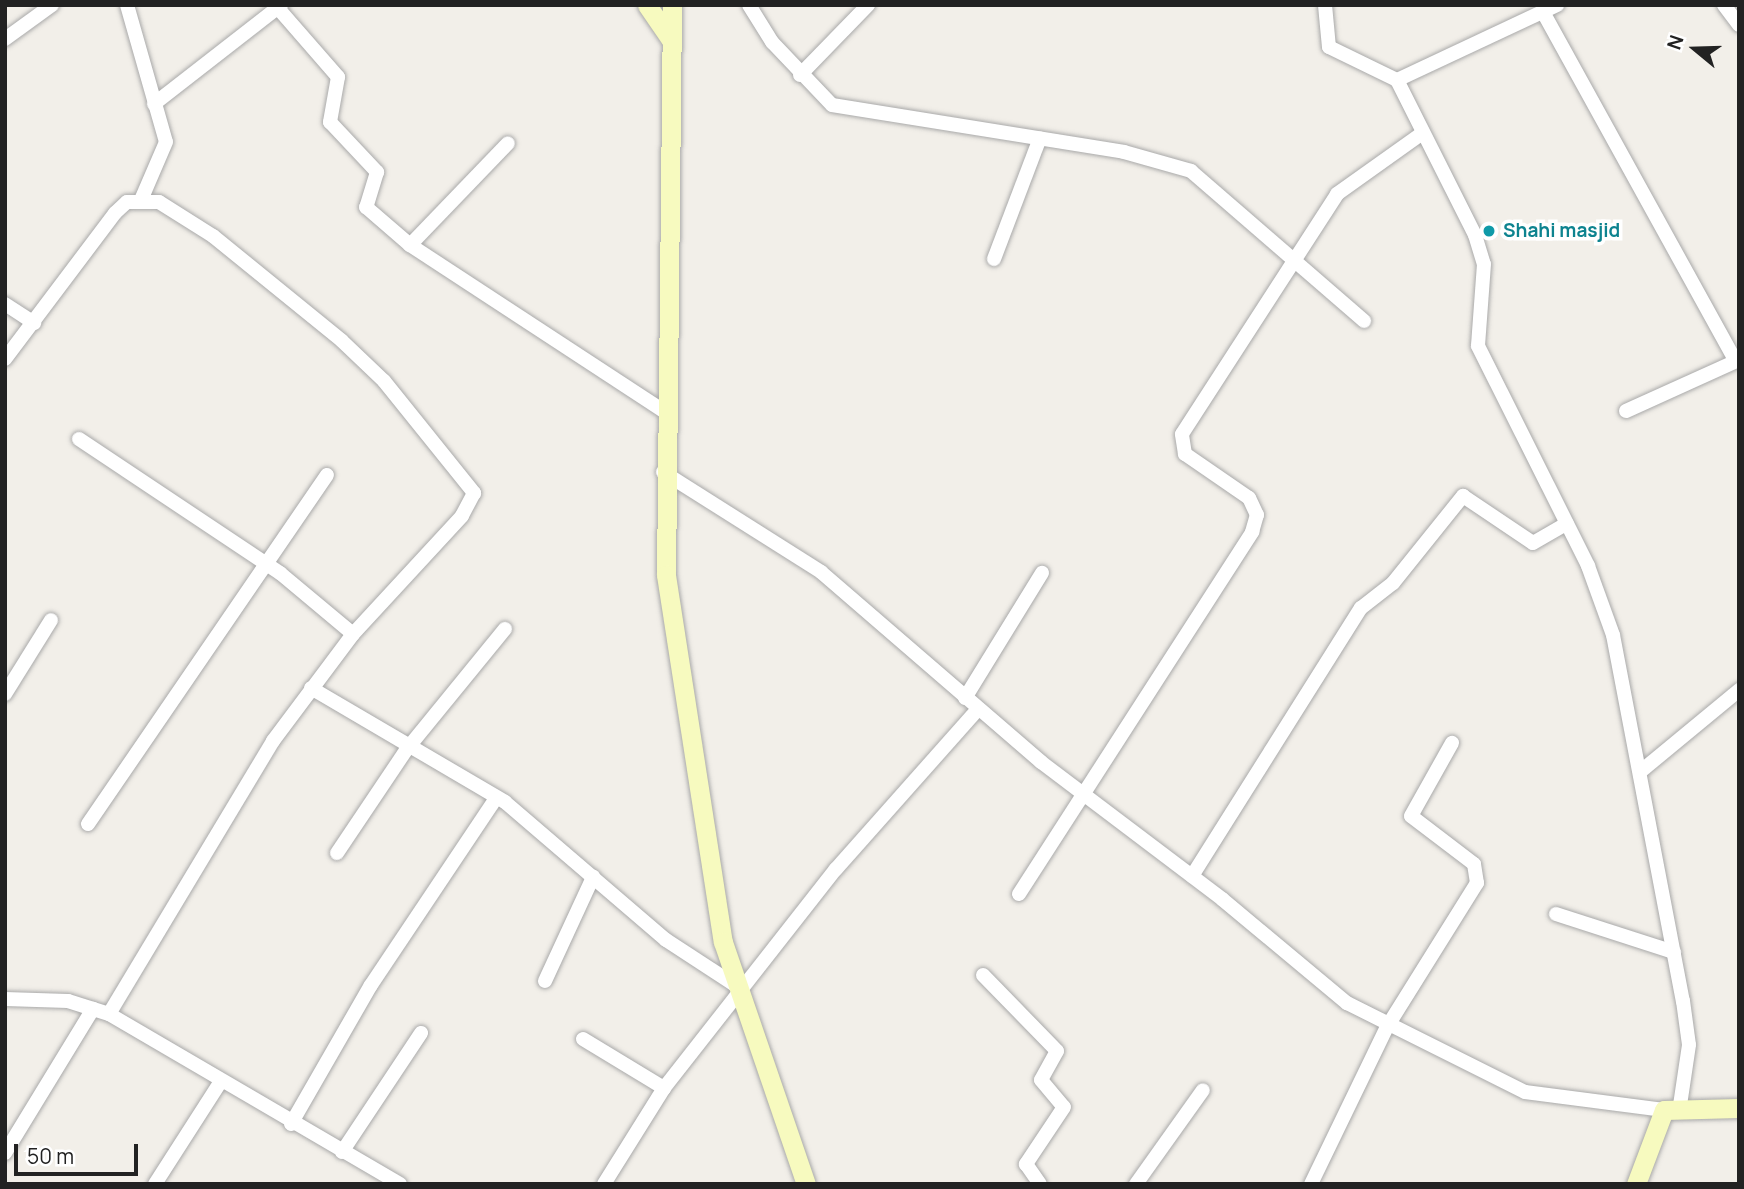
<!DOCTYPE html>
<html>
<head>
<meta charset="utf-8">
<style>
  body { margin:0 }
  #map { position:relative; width:1744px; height:1189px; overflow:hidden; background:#f2efe9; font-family:Manrope,sans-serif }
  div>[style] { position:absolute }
  .roads { filter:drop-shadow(0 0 2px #a9a9a9) drop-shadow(0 0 2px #a9a9a9) }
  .street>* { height:14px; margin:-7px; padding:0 7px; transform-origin:7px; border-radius:7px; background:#fff }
  .secondary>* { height:19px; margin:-9.5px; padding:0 9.5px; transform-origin:9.5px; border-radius:9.5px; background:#f7fabf }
  .dots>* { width:19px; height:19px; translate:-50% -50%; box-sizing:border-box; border:4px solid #fff; border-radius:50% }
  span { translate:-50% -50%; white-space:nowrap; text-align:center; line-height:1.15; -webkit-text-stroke:7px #fff; paint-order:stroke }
  .culture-label { font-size:19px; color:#0d838f; font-weight:700 }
  .left { translate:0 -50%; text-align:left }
  .frame { position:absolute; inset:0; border:7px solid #222; pointer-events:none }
  .north { position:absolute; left:1660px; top:14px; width:70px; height:70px; -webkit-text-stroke:5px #fff; paint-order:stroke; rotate:289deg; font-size:19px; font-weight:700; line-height:28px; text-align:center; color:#222 }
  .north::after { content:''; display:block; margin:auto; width:24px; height:32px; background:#222; clip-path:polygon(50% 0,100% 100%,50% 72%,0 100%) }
  .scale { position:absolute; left:14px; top:1144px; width:124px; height:32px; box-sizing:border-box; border:4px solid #222; border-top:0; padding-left:9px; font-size:21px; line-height:24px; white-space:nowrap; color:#222; -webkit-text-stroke:5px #fff; paint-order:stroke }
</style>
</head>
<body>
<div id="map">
  <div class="roads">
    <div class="street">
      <div style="left:127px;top:5px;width:142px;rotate:74.1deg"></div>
      <div style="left:166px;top:142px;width:63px;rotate:113.3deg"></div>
      <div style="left:749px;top:5px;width:44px;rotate:58.1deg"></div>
      <div style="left:772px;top:42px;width:87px;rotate:46.4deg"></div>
      <div style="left:832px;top:105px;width:296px;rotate:9.1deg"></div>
      <div style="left:1124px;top:152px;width:70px;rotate:15.8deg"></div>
      <div style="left:1191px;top:171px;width:229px;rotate:40.9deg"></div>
      <div style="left:1325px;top:5px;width:42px;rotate:84.6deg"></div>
      <div style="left:1329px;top:47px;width:76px;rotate:25.9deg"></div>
      <div style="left:1397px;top:80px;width:174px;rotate:63.3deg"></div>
      <div style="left:1475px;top:235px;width:30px;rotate:73deg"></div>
      <div style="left:1484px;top:264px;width:82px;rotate:94.2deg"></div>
      <div style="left:1478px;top:346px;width:246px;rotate:63.4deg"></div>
      <div style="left:1588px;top:566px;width:73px;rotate:70.1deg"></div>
      <div style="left:1613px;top:635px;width:373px;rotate:79.2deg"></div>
      <div style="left:1683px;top:1001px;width:44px;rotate:82.2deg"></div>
      <div style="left:1689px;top:1045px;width:61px;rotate:98.5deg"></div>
      <div style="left:1724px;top:5px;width:25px;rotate:53deg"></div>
      <div style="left:277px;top:7px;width:93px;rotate:48.9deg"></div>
      <div style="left:338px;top:77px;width:46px;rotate:100.1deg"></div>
      <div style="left:330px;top:122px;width:69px;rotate:46.8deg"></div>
      <div style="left:377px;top:172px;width:37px;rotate:107deg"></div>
      <div style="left:366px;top:207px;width:58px;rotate:40.8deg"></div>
      <div style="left:410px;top:245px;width:305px;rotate:33.2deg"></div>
      <div style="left:1543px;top:12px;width:397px;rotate:61.1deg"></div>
      <div style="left:5px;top:39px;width:58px;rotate:-35.9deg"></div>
      <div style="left:800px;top:75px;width:98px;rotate:-45.8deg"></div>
      <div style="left:1397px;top:80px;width:177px;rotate:-25.1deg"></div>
      <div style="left:154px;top:104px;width:161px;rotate:-37.9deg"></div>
      <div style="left:410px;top:245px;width:141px;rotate:-46.1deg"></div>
      <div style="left:994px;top:259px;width:129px;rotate:-69.2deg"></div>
      <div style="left:5px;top:304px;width:35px;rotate:33deg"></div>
      <div style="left:5px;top:359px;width:183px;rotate:-53deg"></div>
      <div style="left:115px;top:213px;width:16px;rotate:-43deg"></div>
      <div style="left:127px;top:202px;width:32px"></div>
      <div style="left:159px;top:202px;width:64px;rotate:32.2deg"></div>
      <div style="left:213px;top:236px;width:166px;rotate:39.1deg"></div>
      <div style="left:342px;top:341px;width:58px;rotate:43.6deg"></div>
      <div style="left:384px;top:381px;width:144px;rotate:51.2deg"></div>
      <div style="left:474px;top:493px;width:26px;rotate:118deg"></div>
      <div style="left:462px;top:516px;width:161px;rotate:132.7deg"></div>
      <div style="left:353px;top:634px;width:134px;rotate:126.8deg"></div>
      <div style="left:273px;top:741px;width:318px;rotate:121deg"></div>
      <div style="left:1626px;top:411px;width:124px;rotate:-24.3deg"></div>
      <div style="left:79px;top:439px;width:242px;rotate:33.7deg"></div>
      <div style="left:280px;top:573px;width:95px;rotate:39.9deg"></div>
      <div style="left:663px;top:472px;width:187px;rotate:32.3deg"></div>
      <div style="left:821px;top:572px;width:291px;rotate:40.8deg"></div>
      <div style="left:1041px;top:762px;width:227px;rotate:37.1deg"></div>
      <div style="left:1222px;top:899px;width:163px;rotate:39.8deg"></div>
      <div style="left:1347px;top:1003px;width:199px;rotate:26.6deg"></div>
      <div style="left:1525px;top:1092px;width:140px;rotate:7.4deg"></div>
      <div style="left:311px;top:688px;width:225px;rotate:30.4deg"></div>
      <div style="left:505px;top:802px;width:212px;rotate:40.6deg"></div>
      <div style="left:666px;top:940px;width:82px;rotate:33.1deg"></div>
      <div style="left:5px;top:694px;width:87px;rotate:-58.1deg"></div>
      <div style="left:965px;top:698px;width:147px;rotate:-58.4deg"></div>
      <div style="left:1640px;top:772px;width:129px;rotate:-39.6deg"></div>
      <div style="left:88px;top:824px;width:423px;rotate:-55.6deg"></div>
      <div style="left:337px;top:853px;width:125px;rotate:-56.1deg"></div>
      <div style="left:407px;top:749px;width:155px;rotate:-50.8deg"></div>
      <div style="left:1192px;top:876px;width:317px;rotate:-57.8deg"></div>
      <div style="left:1361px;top:608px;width:41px;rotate:-38deg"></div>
      <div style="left:1393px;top:583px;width:112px;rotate:-51.2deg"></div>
      <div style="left:1463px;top:496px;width:84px;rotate:33.9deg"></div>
      <div style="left:1533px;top:543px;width:39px;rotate:-30deg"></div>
      <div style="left:1019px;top:894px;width:431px;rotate:-57.2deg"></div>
      <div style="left:1252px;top:532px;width:18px;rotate:-74deg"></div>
      <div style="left:1257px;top:515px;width:19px;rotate:-115deg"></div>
      <div style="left:1249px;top:498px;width:78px;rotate:-145.5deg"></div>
      <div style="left:1185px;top:454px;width:20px;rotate:-99deg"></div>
      <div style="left:1182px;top:434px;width:286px;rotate:-57.1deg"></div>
      <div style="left:1337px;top:194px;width:103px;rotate:-35.5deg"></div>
      <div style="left:1556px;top:914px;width:124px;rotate:17.9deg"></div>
      <div style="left:983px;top:975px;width:106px;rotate:45.8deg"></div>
      <div style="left:1057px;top:1051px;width:33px;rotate:119deg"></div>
      <div style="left:1041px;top:1080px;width:35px;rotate:50deg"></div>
      <div style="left:1064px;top:1107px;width:69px;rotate:123.7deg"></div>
      <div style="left:1026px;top:1164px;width:24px;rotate:55deg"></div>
      <div style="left:545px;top:981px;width:115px;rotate:-65.2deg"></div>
      <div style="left:5px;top:999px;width:63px;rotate:1.8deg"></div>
      <div style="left:68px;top:1001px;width:43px;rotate:17.6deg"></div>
      <div style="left:109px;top:1014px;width:337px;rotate:30.3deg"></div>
      <div style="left:583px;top:1039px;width:95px;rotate:31.2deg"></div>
      <div style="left:291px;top:1124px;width:160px;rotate:-60.1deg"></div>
      <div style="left:371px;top:985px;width:225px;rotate:-56.2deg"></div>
      <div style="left:342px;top:1152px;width:143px;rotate:-56.4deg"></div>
      <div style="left:5px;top:1153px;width:169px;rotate:-58.6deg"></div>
      <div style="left:155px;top:1184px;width:122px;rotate:-57.3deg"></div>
      <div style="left:604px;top:1184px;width:113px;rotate:-58deg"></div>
      <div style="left:664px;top:1088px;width:278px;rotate:-51.9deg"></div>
      <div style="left:836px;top:869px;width:214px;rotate:-48.4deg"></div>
      <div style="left:1136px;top:1184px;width:115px;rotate:-54.5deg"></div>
      <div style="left:1311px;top:1184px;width:174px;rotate:-64.2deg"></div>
      <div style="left:1387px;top:1027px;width:170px;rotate:-58deg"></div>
      <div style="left:1477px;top:883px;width:19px;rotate:-99deg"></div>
      <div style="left:1474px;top:864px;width:79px;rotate:-142.7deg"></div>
      <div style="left:1411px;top:816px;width:84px;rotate:-60.7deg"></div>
    </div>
    <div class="secondary">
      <div style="left:647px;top:5px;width:42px;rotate:55.6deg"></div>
      <div style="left:672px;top:5px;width:570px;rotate:90.6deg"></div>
      <div style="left:666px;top:575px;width:371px;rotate:81.2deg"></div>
      <div style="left:723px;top:942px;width:256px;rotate:71.1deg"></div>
      <div style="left:1636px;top:1184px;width:79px;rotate:-69.3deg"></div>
      <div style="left:1664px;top:1110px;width:75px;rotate:-1.5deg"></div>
    </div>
  </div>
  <div class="dots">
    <div style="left:1489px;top:231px;background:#0f9aa8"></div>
  </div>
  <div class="culture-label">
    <span class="left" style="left:1503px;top:231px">Shahi masjid</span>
  </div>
  <div class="frame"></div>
  <div class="north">N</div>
  <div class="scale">50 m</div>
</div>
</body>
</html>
